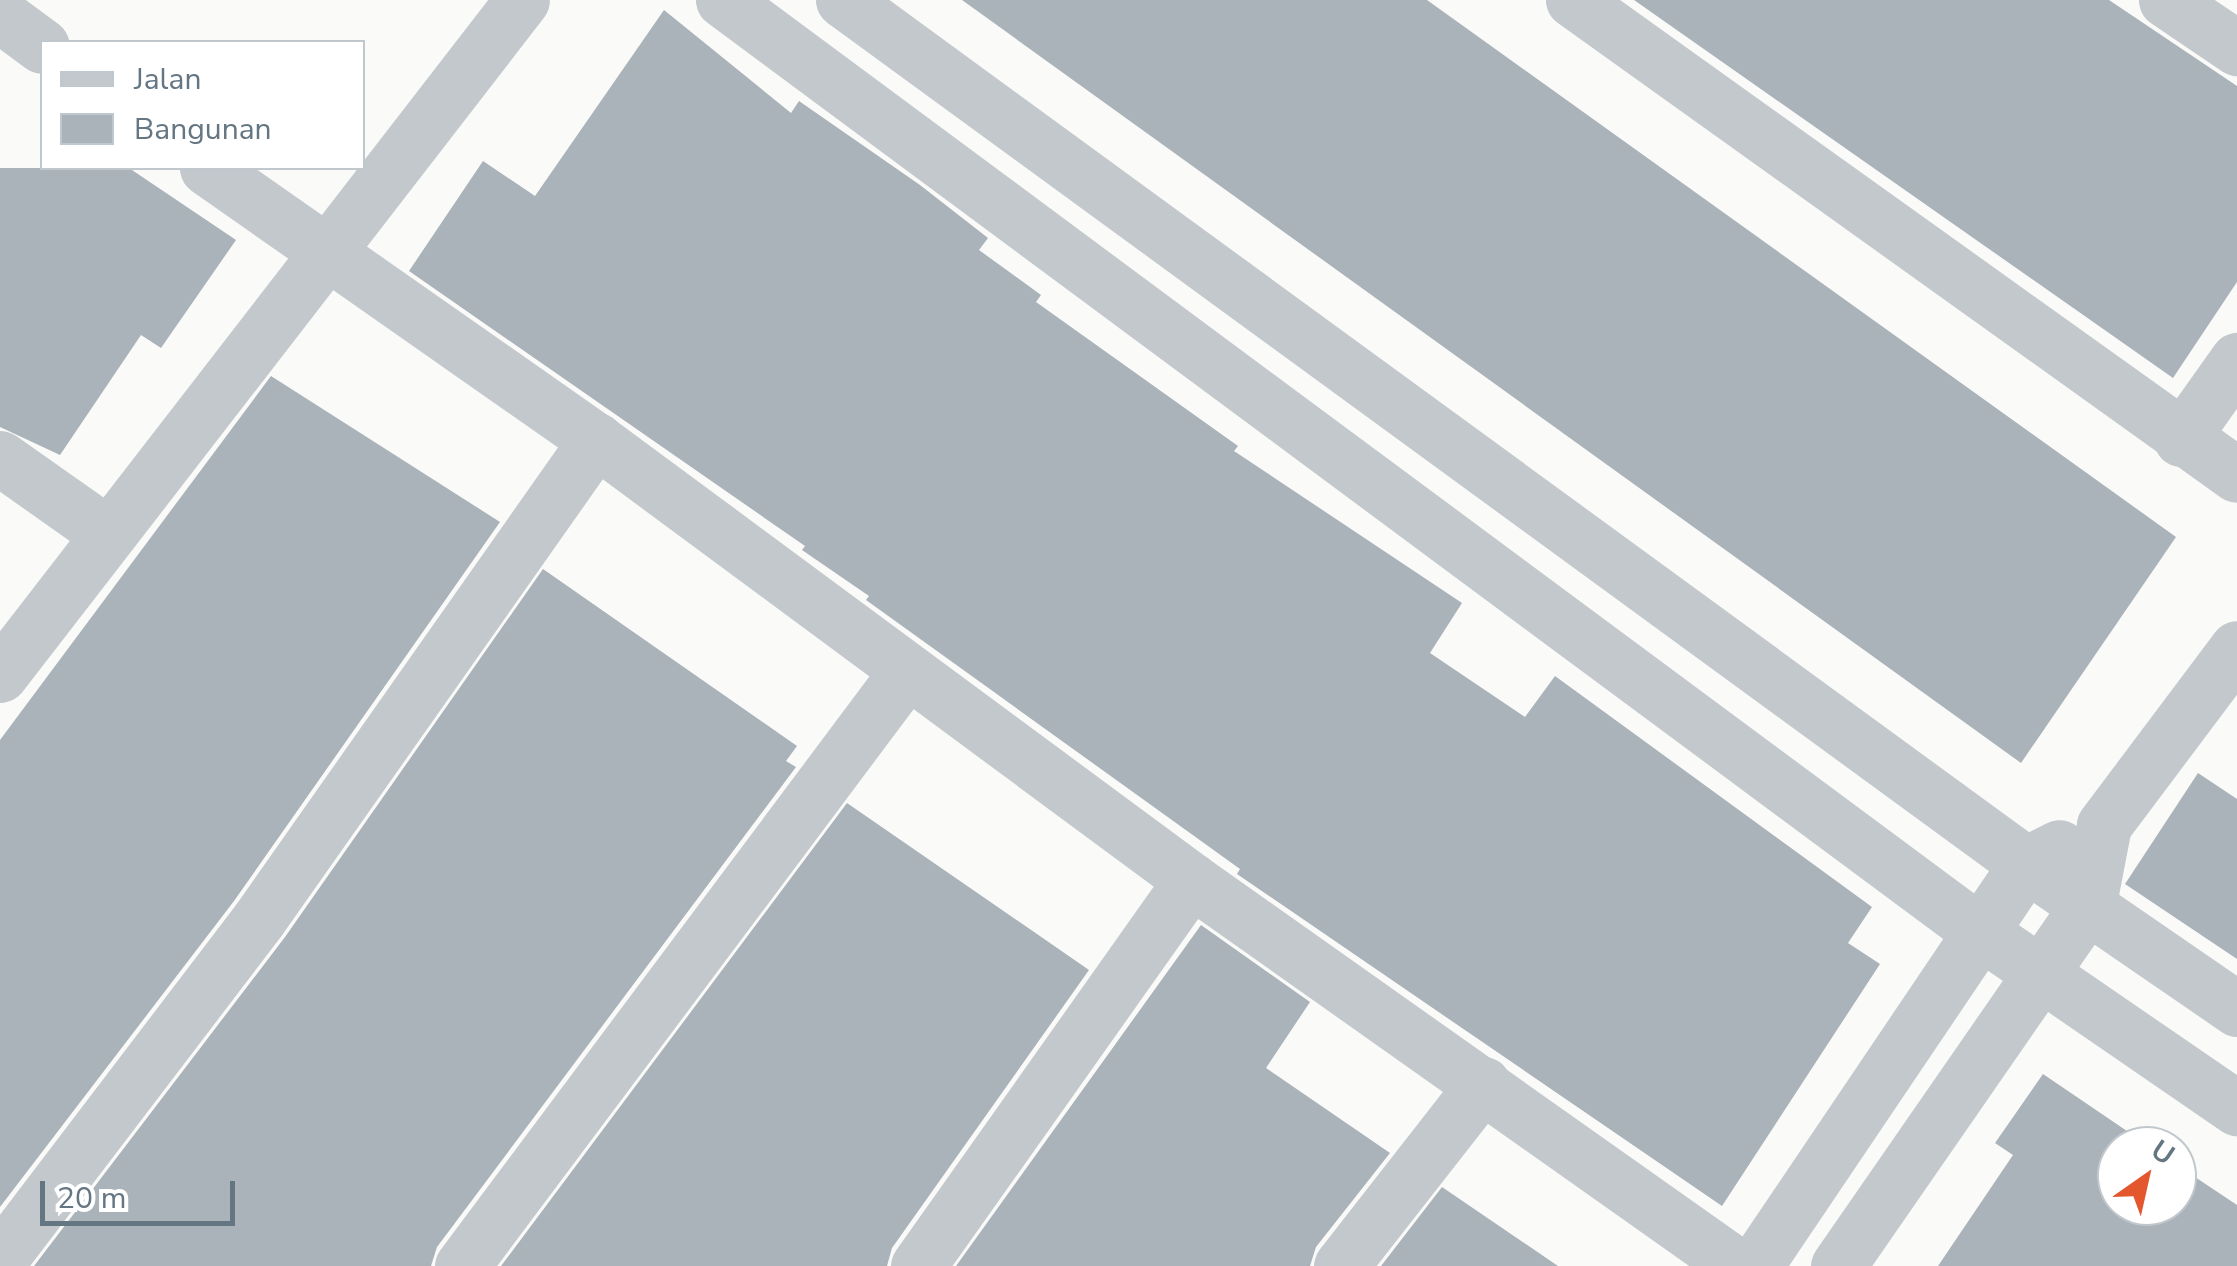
<!DOCTYPE html>
<html>
<head>
<meta charset="utf-8">
<style>
  body { margin:0 }
  #map { position:relative; width:2237px; height:1266px; overflow:hidden; background:#fafaf8; font-family:"Nunito Sans",sans-serif }
  div>[style] { position:absolute }
  .building>* { inset:0; background:#aab3b9 }
  .minor>* { height:55px; margin:-27.5px; padding:0 27.5px; transform-origin:27.5px; border-radius:27.5px; background:#c3c8cc }
  span { translate:-50% -50%; white-space:nowrap; text-align:center; line-height:1.15; -webkit-text-stroke:10px #fff; paint-order:stroke }
  .legend { position:absolute; left:40px; top:40px; width:325px; height:130px; box-sizing:border-box; background:#fff; border:2px solid #c1c8cd; margin:0; padding:12px 18px; list-style:none; font-size:30px; color:#657683 }
  .legend li { display:flex; align-items:center; gap:20px; height:50px }
  .legend b { width:50px; border:2px solid #c1c8cd }
  .north { position:absolute; left:2097px; top:1126px; width:100px; height:100px; box-sizing:border-box; background:#fff; border:2px solid #c1c8cd; border-radius:50%; rotate:34deg; font-size:28px; font-weight:700; line-height:40px; text-align:center; color:#657683 }
  .north::after { content:''; display:block; margin:auto; width:35px; height:45px; background:#e4572e; clip-path:polygon(50% 0,100% 100%,50% 72%,0 100%) }
  .scale { position:absolute; left:40px; top:1181px; width:195px; height:45px; box-sizing:border-box; border:5px solid #657683; border-top:0; padding-left:12px; font-size:30px; line-height:35px; white-space:nowrap; color:#657683; -webkit-text-stroke:8px #fff; paint-order:stroke }
</style>
</head>
<body>
<div id="map">
  <div class="building">
    <div style="clip-path:polygon(962px 0,1427px 0,2176px 537px,2021px 763px)"></div>
    <div style="clip-path:polygon(1634px 0,2109px 0,2237px 86px,2237px 282px,2173px 378px)"></div>
    <div style="clip-path:polygon(664px 10px,791px 113px,799px 101px,920px 185px,988px 238px,979px 250px,1041px 295px,1036px 302px,1238px 446px,1234px 451px,1462px 603px,1430px 653px,1525px 717px,1555px 676px,1872px 907px,1848px 943px,1880px 964px,1722px 1206px,1237px 874px,1240px 869px,866px 600px,869px 596px,802px 550px,805px 546px,409px 271px,483px 161px,535px 196px)"></div>
    <div style="clip-path:polygon(0 168px,129px 168px,236px 240px,161px 348px,141px 335px,60px 455px,0 427px)"></div>
    <div style="clip-path:polygon(271px 376px,500px 522px,234px 901px,0 1207px,0 740px)"></div>
    <div style="clip-path:polygon(543px 569px,797px 746px,786px 761px,796px 767px,437px 1247px,431px 1266px,34px 1266px,285px 937px)"></div>
    <div style="clip-path:polygon(2198px 773px,2237px 799px,2237px 959px,2125px 884px)"></div>
    <div style="clip-path:polygon(847px 803px,1089px 970px,892px 1248px,887px 1266px,501px 1266px)"></div>
    <div style="clip-path:polygon(1201px 925px,1310px 1002px,1266px 1068px,1390px 1153px,1316px 1247px,1310px 1266px,956px 1266px)"></div>
    <div style="clip-path:polygon(2043px 1074px,2149px 1146px,2117px 1146px,2117px 1206px,2177px 1206px,2177px 1165px,2237px 1205px,2237px 1266px,1938px 1266px,2013px 1155px,1995px 1143px)"></div>
    <div style="clip-path:polygon(1442px 1187px,1558px 1266px,1381px 1266px)"></div>
  </div>
  <div class="minor">
    <div style="left:723px;top:0;width:1563px;rotate:36.55deg"></div>
    <div style="left:1979px;top:931px;width:313px;rotate:34.5deg"></div>
    <div style="left:843px;top:0;width:1465px;rotate:36.14deg"></div>
    <div style="left:2026px;top:864px;width:256px;rotate:34.5deg"></div>
    <div style="left:1573px;top:0;width:816px;rotate:35.58deg"></div>
    <div style="left:2166px;top:0;width:86px;rotate:34.1deg"></div>
    <div style="left:0;top:15px;width:52px;rotate:36.4deg"></div>
    <div style="left:207px;top:168px;width:475px;rotate:35deg"></div>
    <div style="left:596px;top:440px;width:740px;rotate:36.48deg"></div>
    <div style="left:1191px;top:880px;width:669px;rotate:35.26deg"></div>
    <div style="left:2181px;top:439px;width:97px;rotate:-54.7deg"></div>
    <div style="left:0;top:458px;width:128px;rotate:35.2deg"></div>
    <div style="left:0;top:675px;width:853px;rotate:-52.28deg"></div>
    <div style="left:0;top:1259px;width:427px;rotate:-52.7deg"></div>
    <div style="left:259px;top:919px;width:586px;rotate:-54.87deg"></div>
    <div style="left:462px;top:1266px;width:743px;rotate:-53.21deg"></div>
    <div style="left:918px;top:1266px;width:473px;rotate:-54.7deg"></div>
    <div style="left:1341px;top:1266px;width:231px;rotate:-52deg"></div>
    <div style="left:1755px;top:1266px;width:485px;rotate:-56deg"></div>
    <div style="left:2026px;top:864px;width:37px;rotate:-27deg"></div>
    <div style="left:1838px;top:1266px;width:441px;rotate:-55.3deg"></div>
    <div style="left:2089px;top:903px;width:79px;rotate:-79.1deg"></div>
    <div style="left:2104px;top:825px;width:221px;rotate:-53.1deg"></div>
  </div>
  <ul class="legend">
  <li><b style="height:12px;background:#c3c8cc"></b>Jalan</li>
  <li><b style="height:28px;background:#aab3b9"></b>Bangunan</li>
  </ul>
  <div class="north">U</div>
  <div class="scale">20 m</div>
</div>
</body>
</html>
